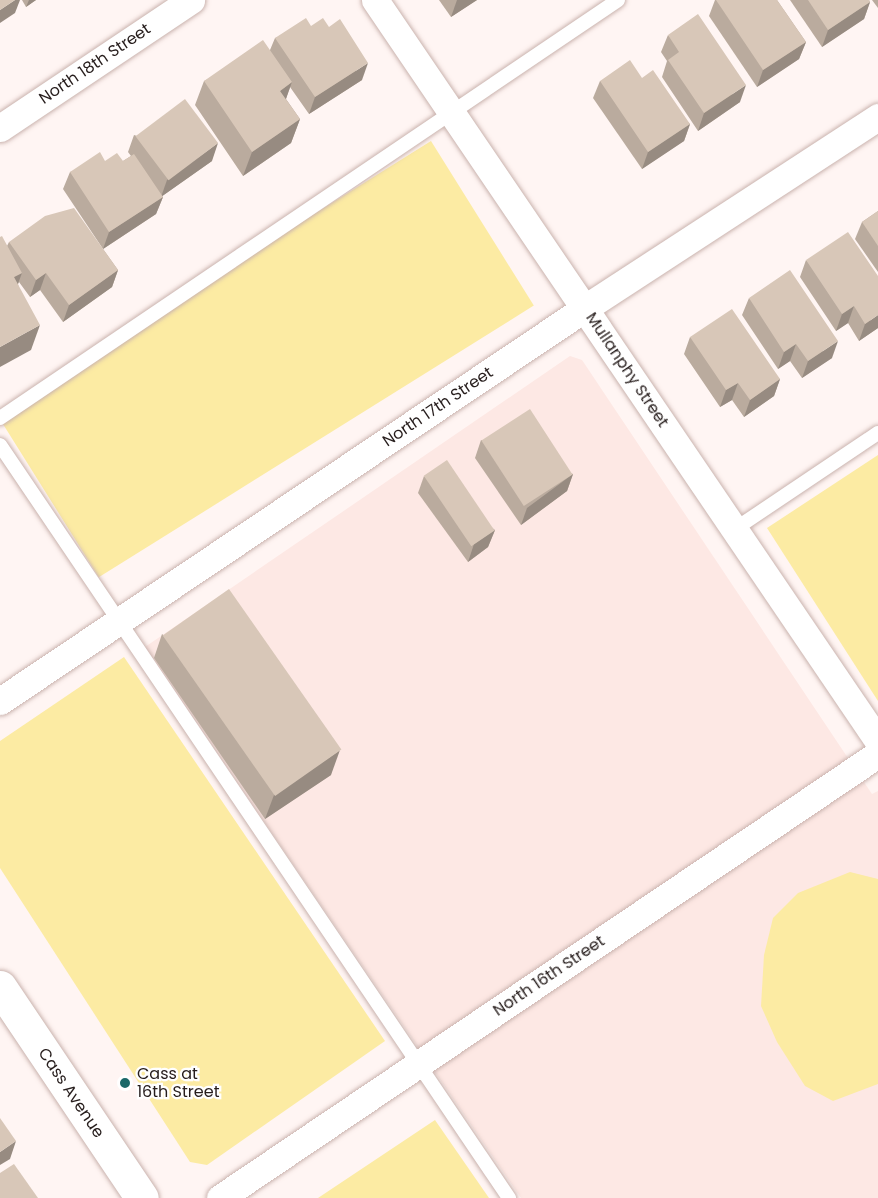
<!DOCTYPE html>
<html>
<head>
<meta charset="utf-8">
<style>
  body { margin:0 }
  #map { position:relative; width:878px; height:1198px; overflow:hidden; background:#fff5f3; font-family:Poppins,sans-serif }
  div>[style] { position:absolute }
  .built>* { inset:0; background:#fde8e4 }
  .green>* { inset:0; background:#fceba3; transform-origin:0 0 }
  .roads { filter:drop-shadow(0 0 2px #cab3ae) drop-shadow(0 0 2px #cab3ae) }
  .lane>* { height:14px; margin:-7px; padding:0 7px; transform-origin:7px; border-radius:7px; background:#fff }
  .street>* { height:27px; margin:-13.5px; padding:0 13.5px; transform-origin:13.5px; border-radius:13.5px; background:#fff }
  .secondary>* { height:33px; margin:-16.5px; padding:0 16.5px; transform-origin:16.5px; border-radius:16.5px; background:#fff }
  .wall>* { inset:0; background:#baab9e }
  .shaded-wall>* { inset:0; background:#978b81 }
  .building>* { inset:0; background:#d8c7b8; transform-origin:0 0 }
  .dots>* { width:16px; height:16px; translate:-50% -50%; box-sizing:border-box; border:3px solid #fff; border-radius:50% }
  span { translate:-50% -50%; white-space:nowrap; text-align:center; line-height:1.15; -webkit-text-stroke:4.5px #fff; paint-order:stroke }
  .street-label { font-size:16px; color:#261d1c }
  .poi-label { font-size:16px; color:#261d1c }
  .left { translate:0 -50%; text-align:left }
</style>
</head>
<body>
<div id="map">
  <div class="built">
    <div style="clip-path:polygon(570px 356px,582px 360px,872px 794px,878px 791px,878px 1198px,521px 1198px,145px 647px)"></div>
  </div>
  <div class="green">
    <div style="left:431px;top:141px;width:194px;height:513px;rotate:58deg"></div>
    <div style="clip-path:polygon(878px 455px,878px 701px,767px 528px)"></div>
    <div style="clip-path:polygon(124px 657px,385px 1041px,207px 1165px,190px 1162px,0 868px,0 741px)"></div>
    <div style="clip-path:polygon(850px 872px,878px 879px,878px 1084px,833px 1101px,805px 1086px,777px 1042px,761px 1006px,764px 955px,773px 918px,798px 893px)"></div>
    <div style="clip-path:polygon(435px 1120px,489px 1198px,318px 1198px)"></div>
  </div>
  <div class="roads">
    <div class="lane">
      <div style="left:0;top:418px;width:746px;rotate:-34.07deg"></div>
      <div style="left:0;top:445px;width:909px;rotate:55.94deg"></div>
      <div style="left:735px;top:529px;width:172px;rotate:-33.9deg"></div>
    </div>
    <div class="street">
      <div style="left:375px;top:0;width:896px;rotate:55.83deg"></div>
      <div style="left:0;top:128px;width:230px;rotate:-33.8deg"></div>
      <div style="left:0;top:701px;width:705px;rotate:-33.89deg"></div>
      <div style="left:585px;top:308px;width:350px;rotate:-33.1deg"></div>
      <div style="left:220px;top:1198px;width:794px;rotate:-34.01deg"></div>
    </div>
    <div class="secondary">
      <div style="left:0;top:987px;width:254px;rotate:56.1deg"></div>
    </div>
  </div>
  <div class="wall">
    <div style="clip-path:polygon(22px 0,36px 0,26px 7px)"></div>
    <div style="clip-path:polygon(439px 0,477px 0,451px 17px)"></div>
    <div style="clip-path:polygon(715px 0,777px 0,806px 42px,799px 59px,757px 87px,709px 16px)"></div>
    <div style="clip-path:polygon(790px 0,869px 0,870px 2px,864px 19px,822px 47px)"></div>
    <div style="clip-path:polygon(872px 0,878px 0,878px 8px)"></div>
    <div style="clip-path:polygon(311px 26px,329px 27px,362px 80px,309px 114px,290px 87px,286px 99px,300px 119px,291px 143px,243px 176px,195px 105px,204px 81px,270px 50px,275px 38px)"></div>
    <div style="clip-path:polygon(668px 35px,740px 102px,698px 131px,662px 77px,667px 61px,661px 52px)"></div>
    <div style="clip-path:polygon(642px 78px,690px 124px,684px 141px,642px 169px,593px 98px,600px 81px)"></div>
    <div style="clip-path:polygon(134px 135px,212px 161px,162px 196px,163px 197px,156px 214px,103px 249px,118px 270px,112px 287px,63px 322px,40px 290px,30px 297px,19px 282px,18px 284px,31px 350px,7px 246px,9px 242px,103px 249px,63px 189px,70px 172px,105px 161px,123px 161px,131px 156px,128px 152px)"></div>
    <div style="clip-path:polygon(878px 211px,878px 272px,855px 239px,862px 222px)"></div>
    <div style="clip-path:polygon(806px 260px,878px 328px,859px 341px,848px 323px,836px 331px,800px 277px)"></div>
    <div style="clip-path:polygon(749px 298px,832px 358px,802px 378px,790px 361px,778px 369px,742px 315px)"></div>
    <div style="clip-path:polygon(690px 337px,780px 379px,774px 396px,744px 417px,732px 400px,720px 407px,684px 354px)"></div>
    <div style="clip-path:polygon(481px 440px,573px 474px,567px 491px,521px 525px,475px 458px)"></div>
    <div style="clip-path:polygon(424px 476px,495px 530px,488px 547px,468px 562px,418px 493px)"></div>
    <div style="clip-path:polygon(162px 634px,331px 775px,265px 819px,154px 658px)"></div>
  </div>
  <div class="shaded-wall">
    <div style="clip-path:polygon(15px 0,20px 0,15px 13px,0 23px,0 10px)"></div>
    <div style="clip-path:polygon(29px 0,36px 0,26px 7px)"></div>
    <div style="clip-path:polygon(457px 0,477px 0,451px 17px)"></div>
    <div style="clip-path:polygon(870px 2px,864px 19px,822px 47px,828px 30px)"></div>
    <div style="clip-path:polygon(806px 42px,799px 59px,757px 87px,763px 70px)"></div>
    <div style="clip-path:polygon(368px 63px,362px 80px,309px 114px,315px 97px)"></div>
    <div style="clip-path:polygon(292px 82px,283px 107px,280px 91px)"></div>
    <div style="clip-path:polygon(746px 85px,740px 102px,698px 131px,704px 113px)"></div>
    <div style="clip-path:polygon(300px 119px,291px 143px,243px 176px,252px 152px)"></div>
    <div style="clip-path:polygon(690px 124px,684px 141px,642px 169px,648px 152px)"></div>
    <div style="clip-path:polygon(218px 143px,212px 161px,161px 197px,167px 180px)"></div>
    <div style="clip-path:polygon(163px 197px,156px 214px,103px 249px,109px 232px)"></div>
    <div style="clip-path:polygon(118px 270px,112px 287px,63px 322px,69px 305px)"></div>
    <div style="clip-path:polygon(22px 273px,13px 297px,14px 277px)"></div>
    <div style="clip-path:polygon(46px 273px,40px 290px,30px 297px,36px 280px)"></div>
    <div style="clip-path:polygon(854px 306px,848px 323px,836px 331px,842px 314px)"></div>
    <div style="clip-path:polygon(878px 315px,878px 328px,859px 341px,865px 324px)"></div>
    <div style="clip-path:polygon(40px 325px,31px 350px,0 367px,0 347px)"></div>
    <div style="clip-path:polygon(838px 341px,832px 358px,802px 378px,808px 361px)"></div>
    <div style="clip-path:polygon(796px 344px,790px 361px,778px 369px,784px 352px)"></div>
    <div style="clip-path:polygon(780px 379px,774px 396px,744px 417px,750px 400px)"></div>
    <div style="clip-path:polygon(738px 383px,732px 400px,720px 407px,726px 390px)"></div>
    <div style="clip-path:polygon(573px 474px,567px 491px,521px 525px,527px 508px)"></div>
    <div style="clip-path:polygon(495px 530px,488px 547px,468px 562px,474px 544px)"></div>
    <div style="clip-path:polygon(340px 750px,331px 775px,265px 819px,274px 795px)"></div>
    <div style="clip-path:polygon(16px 1141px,10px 1159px,0 1165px,0 1152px)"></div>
  </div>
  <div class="building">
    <div style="clip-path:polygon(0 0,15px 0,0 10px)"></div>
    <div style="clip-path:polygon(716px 0,777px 0,806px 42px,763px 70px)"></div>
    <div style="clip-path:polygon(808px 0,869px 0,870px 2px,828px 30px)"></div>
    <div style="clip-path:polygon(698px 14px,746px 85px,704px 113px,668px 60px,679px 52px,668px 35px)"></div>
    <div style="clip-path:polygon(306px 18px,311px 26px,323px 18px,329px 27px,340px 19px,368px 63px,315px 97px,275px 38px)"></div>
    <div style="clip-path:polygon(263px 40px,292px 82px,280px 91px,300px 119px,252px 152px,204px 81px)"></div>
    <div style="clip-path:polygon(630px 60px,642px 78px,653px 70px,690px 124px,648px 152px,600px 81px)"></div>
    <div style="left:185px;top:99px;width:55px;height:62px;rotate:53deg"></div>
    <div style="clip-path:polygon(100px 152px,105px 161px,117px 153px,123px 161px,134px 154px,163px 197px,109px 232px,70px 172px)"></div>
    <div style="clip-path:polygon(74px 208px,118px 270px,69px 305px,46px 273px,36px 280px,9px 242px,45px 216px)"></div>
    <div style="clip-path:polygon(878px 211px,878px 246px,862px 222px)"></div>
    <div style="clip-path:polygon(848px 232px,878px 276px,878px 315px,865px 324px,854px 306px,842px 314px,806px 260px)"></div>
    <div style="clip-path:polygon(2px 236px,22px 273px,14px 277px,40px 325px,0 347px,0 237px)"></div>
    <div style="clip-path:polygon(790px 270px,838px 341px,808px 361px,796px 344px,784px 352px,749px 298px)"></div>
    <div style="clip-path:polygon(732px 309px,780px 379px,750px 400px,738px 383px,726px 390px,690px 337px)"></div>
    <div style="left:530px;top:409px;width:78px;height:58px;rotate:57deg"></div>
    <div style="left:447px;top:460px;width:85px;height:28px;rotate:56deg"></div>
    <div style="left:229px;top:589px;width:196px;height:81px;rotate:55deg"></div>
    <div style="clip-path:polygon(0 1118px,16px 1141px,0 1152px)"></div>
    <div style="clip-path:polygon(14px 1164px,38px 1198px,0 1198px,0 1173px)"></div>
  </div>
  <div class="dots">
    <div style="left:125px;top:1083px;background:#1b6868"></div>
  </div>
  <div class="street-label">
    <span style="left:95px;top:64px;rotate:-34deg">North 18th Street</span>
    <span style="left:627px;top:370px;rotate:56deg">Mullanphy Street</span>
    <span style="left:438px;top:407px;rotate:-34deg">North 17th Street</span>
    <span style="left:549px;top:976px;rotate:-34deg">North 16th Street</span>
    <span style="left:71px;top:1093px;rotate:56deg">Cass Avenue</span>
  </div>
  <div class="poi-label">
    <span class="left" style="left:137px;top:1083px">Cass at<br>16th Street</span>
  </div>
</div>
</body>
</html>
